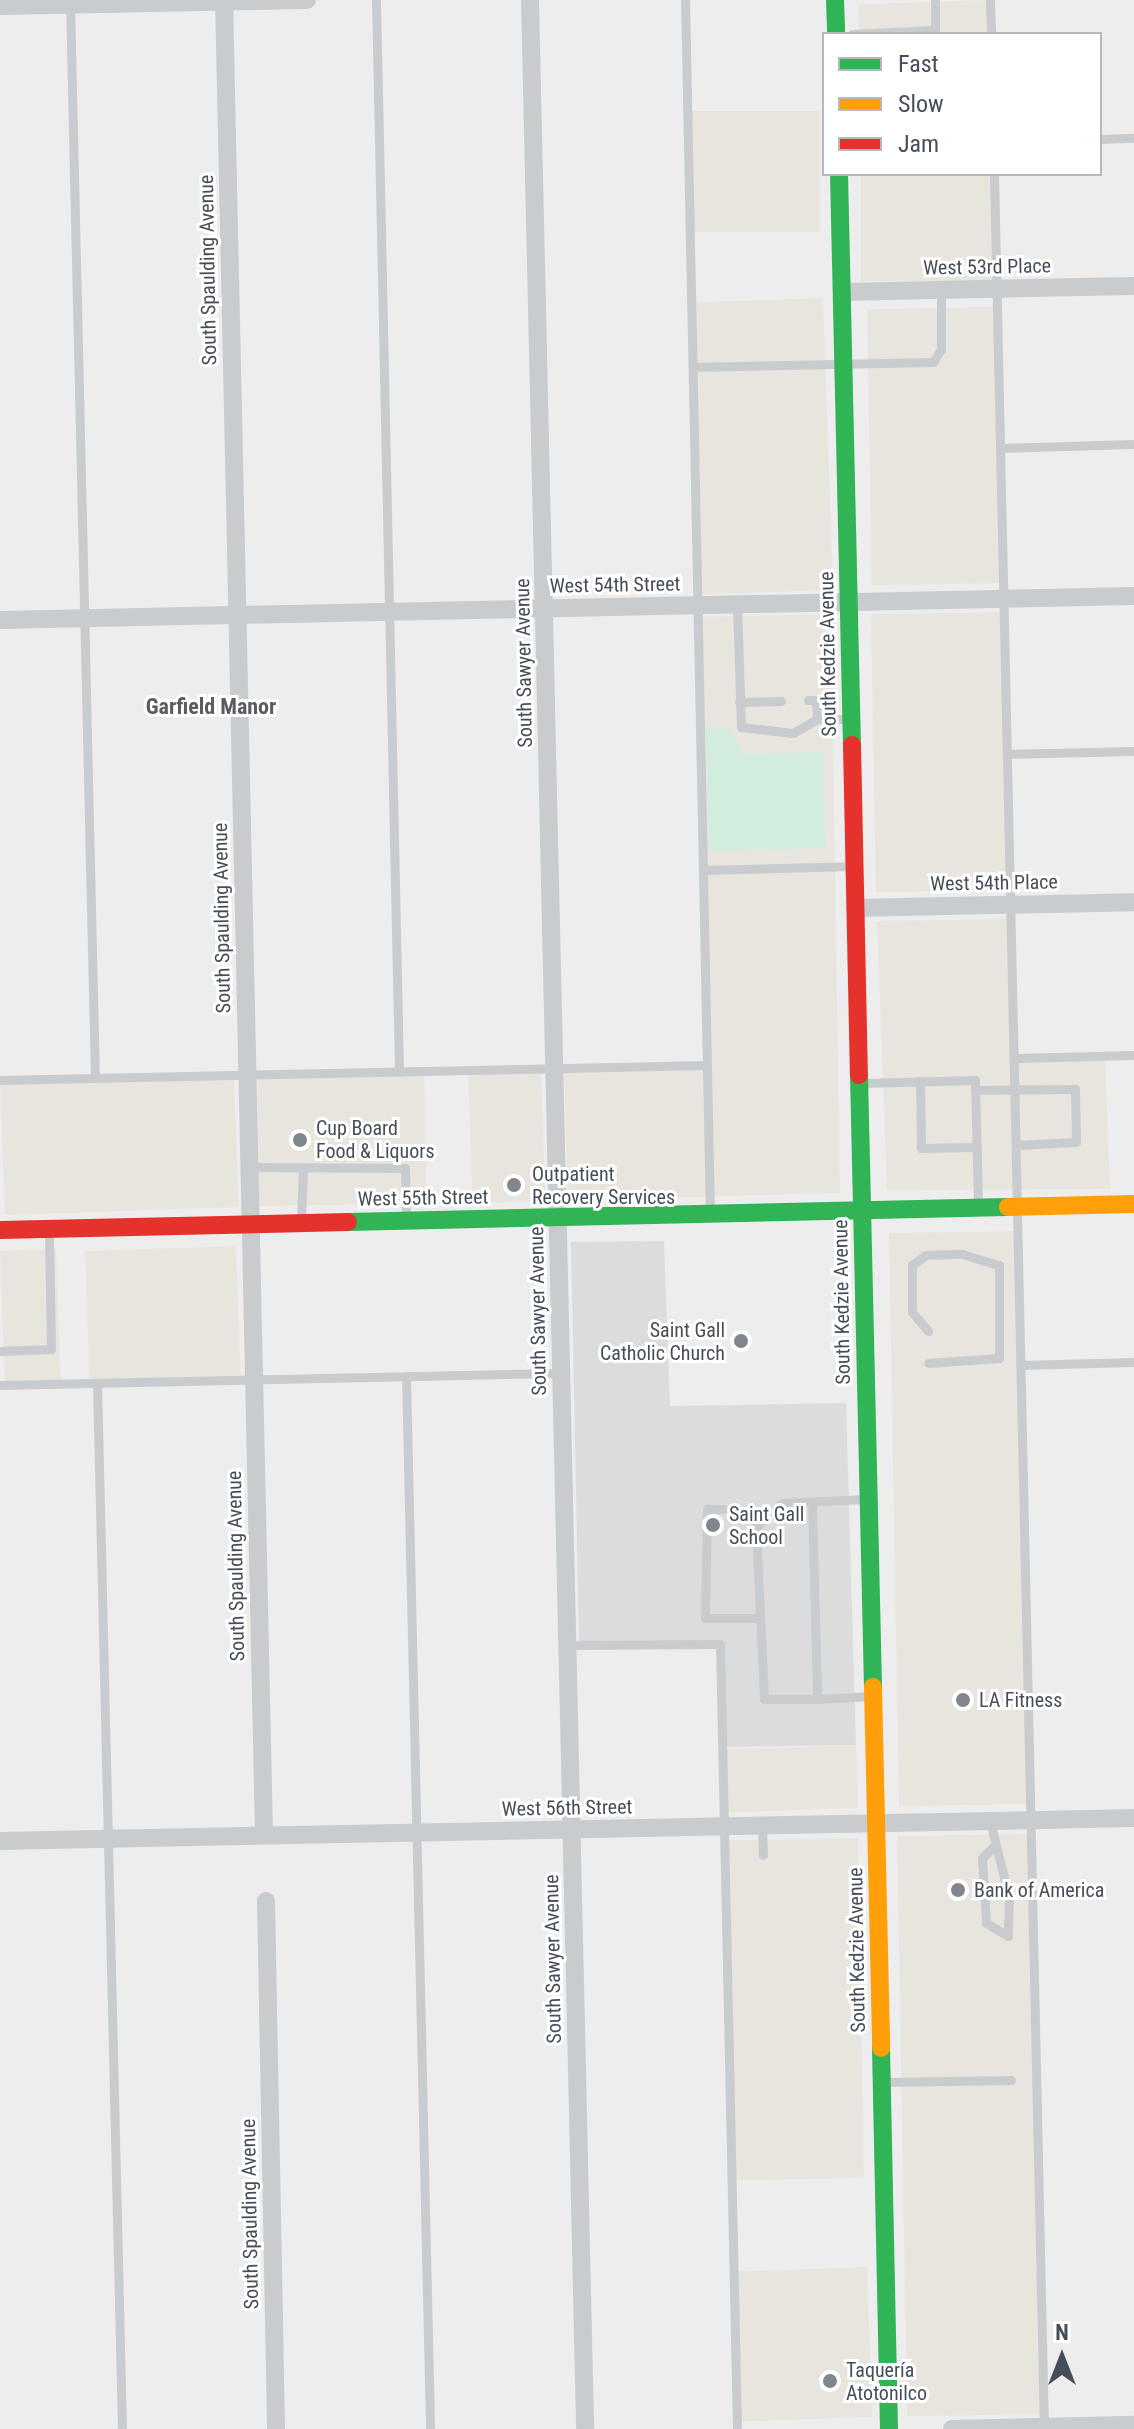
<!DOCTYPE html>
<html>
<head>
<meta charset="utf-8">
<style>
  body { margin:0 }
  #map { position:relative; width:1134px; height:2429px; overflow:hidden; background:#eeeded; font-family:"Roboto Condensed",sans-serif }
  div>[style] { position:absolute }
  .commercial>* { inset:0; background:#e7e5dd; transform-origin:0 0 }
  .education>* { inset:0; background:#dcdcdd }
  .green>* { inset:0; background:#d2ecde }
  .lane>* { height:9px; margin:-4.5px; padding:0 4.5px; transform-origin:4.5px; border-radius:4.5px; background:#c9ccce }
  .street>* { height:18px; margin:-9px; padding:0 9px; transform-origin:9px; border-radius:9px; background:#c9ccce }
  .fast>* { height:18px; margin:-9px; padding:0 9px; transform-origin:9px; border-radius:9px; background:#30b455 }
  .slow>* { height:18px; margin:-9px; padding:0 9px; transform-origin:9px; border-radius:9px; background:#ff9f0a }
  .jam>* { height:18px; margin:-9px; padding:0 9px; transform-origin:9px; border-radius:9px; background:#e5322d }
  .dots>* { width:22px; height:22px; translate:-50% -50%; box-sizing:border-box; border:4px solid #fff; border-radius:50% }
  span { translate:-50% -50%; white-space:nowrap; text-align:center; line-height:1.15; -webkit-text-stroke:6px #fff; paint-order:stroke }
  .street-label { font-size:20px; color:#464f59 }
  .poi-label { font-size:20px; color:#464f59 }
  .left { translate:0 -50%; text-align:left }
  .right { translate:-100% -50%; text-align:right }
  .neighbourhood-label { font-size:22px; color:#5a5c61; font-weight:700 }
  .legend { position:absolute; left:822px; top:32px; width:280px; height:144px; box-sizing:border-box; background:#fff; border:2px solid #b5b9bd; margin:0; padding:10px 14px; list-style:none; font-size:24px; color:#464f59 }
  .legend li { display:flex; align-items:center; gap:16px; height:40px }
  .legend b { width:40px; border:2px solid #b5b9bd }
  .north { position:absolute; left:1022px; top:2317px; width:80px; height:80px; -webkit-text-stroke:6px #fff; paint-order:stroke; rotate:0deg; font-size:22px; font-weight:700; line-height:32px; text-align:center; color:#464f59 }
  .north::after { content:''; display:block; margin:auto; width:28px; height:36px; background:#464f59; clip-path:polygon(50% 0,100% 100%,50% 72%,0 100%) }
</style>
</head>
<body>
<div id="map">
  <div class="commercial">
    <div style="left:990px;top:0;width:34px;height:132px;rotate:88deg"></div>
    <div style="left:820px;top:111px;width:121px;height:133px;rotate:90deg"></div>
    <div style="left:861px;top:174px;width:133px;height:107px"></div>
    <div style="left:823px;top:298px;width:292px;height:132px;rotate:88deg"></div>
    <div style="left:997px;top:307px;width:276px;height:130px;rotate:89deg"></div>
    <div style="left:1004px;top:612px;width:278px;height:133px;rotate:89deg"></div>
    <div style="clip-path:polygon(831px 614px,840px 1193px,568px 1200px,564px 1069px,707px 1065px,698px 617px)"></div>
    <div style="clip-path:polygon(1011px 919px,1014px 1058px,1105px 1056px,1110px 1189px,887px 1190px,877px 921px)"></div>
    <div style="left:541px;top:1069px;width:132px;height:73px;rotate:88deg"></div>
    <div style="left:424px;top:1071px;width:132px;height:167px;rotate:89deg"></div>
    <div style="left:234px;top:1075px;width:132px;height:234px;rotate:88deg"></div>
    <div style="left:1018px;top:1231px;width:573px;height:129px;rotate:89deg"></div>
    <div style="left:236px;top:1246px;width:134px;height:151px;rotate:88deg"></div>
    <div style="left:56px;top:1249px;width:135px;height:56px;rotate:88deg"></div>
    <div style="left:856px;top:1745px;width:63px;height:134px;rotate:88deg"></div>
    <div style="left:1031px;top:1834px;width:580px;height:134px;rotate:89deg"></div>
    <div style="left:858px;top:1838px;width:340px;height:134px;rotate:89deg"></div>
    <div style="left:867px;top:2267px;width:150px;height:134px;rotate:88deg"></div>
  </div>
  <div class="education">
    <div style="clip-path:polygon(664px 1241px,670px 1406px,846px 1403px,856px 1745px,722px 1747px,719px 1644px,579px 1644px,571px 1242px)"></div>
  </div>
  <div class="green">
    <div style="clip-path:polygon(706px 728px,727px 728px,744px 754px,823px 752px,825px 848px,709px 851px)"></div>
  </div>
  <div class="lane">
    <div style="left:376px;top:0;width:1072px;rotate:88.77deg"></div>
    <div style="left:685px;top:0;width:1210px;rotate:88.82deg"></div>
    <div style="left:935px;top:0;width:34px;rotate:90deg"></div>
    <div style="left:990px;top:0;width:34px;rotate:88deg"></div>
    <div style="left:70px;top:3px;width:1075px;rotate:88.67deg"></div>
    <div style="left:852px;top:34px;width:83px;rotate:-2.8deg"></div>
    <div style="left:1100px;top:139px;width:34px;rotate:-2deg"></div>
    <div style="left:994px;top:174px;width:2256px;rotate:88.73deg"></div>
    <div style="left:693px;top:367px;width:240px;rotate:-1.2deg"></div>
    <div style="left:933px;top:362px;width:15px;rotate:-58deg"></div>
    <div style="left:941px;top:349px;width:59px;rotate:-90deg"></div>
    <div style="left:1001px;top:448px;width:133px;rotate:-1.7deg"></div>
    <div style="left:737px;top:605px;width:122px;rotate:88.1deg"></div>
    <div style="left:741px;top:727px;width:52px;rotate:6.6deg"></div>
    <div style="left:793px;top:733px;width:28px;rotate:-30deg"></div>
    <div style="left:817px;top:719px;width:31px"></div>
    <div style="left:808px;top:700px;width:8px"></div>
    <div style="left:816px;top:700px;width:19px;rotate:87deg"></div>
    <div style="left:739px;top:702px;width:42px;rotate:-1.4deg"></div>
    <div style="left:1007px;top:754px;width:127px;rotate:-1.4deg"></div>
    <div style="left:703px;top:870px;width:148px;rotate:-1.5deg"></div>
    <div style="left:1014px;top:1058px;width:120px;rotate:-1.4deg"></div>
    <div style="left:0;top:1080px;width:707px;rotate:-1.22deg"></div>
    <div style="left:920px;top:1081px;width:67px;rotate:89.1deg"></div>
    <div style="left:921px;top:1148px;width:55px;rotate:-1deg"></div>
    <div style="left:863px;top:1083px;width:112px;rotate:-1.5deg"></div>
    <div style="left:975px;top:1080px;width:124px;rotate:88.6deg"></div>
    <div style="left:975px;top:1090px;width:100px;rotate:-0.6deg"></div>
    <div style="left:1075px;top:1089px;width:53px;rotate:88.9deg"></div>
    <div style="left:1076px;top:1142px;width:60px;rotate:177.1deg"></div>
    <div style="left:249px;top:1167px;width:156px;rotate:0.4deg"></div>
    <div style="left:405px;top:1168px;width:49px;rotate:88.8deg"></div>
    <div style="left:301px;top:1220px;width:53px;rotate:-87.8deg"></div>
    <div style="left:928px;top:1331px;width:25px;rotate:-130deg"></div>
    <div style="left:912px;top:1312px;width:47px;rotate:-90deg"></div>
    <div style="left:912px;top:1265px;width:17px;rotate:-36deg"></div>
    <div style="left:926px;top:1255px;width:36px;rotate:-2deg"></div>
    <div style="left:962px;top:1254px;width:39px;rotate:17deg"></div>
    <div style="left:999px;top:1265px;width:93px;rotate:90deg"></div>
    <div style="left:999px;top:1358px;width:71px;rotate:176deg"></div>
    <div style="left:0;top:1351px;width:51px;rotate:-2.2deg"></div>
    <div style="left:51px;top:1349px;width:116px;rotate:-91deg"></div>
    <div style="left:1021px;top:1365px;width:113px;rotate:-1.5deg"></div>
    <div style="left:406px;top:1376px;width:1053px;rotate:88.69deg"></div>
    <div style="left:97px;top:1383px;width:1046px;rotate:88.63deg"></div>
    <div style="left:0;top:1385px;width:561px;rotate:-1.23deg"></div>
    <div style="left:812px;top:1502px;width:197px;rotate:88.5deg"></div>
    <div style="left:817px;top:1699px;width:55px;rotate:-3.1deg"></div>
    <div style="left:723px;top:1509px;width:16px;rotate:180deg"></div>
    <div style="left:707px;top:1509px;width:109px;rotate:91.1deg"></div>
    <div style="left:705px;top:1618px;width:55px"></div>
    <div style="left:568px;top:1645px;width:152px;rotate:-0.4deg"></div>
    <div style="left:720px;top:1644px;width:785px;rotate:88.76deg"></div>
    <div style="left:817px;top:1699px;width:53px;rotate:180deg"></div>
    <div style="left:764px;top:1699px;width:172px;rotate:-92.7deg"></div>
    <div style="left:756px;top:1527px;width:35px;rotate:-43deg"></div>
    <div style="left:782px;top:1503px;width:82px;rotate:-2.8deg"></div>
    <div style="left:990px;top:1821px;width:79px;rotate:76.1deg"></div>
    <div style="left:1009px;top:1898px;width:38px;rotate:92deg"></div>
    <div style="left:1008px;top:1936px;width:26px;rotate:-149deg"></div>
    <div style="left:986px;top:1923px;width:65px;rotate:-93.5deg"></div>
    <div style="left:982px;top:1858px;width:16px;rotate:-45deg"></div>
    <div style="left:762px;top:1826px;width:29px;rotate:88deg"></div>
    <div style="left:885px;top:2082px;width:126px;rotate:-0.9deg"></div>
  </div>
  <div class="street">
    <div style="left:224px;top:0;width:1835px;rotate:88.75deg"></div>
    <div style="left:530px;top:0;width:2430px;rotate:88.7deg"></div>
    <div style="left:0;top:6px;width:307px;rotate:-1.1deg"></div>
    <div style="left:842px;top:292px;width:292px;rotate:-1.2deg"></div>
    <div style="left:0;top:620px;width:1134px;rotate:-1.21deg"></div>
    <div style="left:855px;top:908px;width:279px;rotate:-1.2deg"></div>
    <div style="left:0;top:1841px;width:1134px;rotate:-1.16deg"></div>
    <div style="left:266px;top:1901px;width:528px;rotate:88.91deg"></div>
    <div style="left:952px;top:2429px;width:182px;rotate:-1.3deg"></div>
  </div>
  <div class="fast">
    <div style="left:835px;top:0;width:34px;rotate:88deg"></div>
    <div style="left:839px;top:174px;width:571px;rotate:88.7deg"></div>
    <div style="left:859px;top:1075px;width:612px;rotate:88.69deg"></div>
    <div style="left:348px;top:1222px;width:660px;rotate:-1.3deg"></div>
    <div style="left:881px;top:2048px;width:381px;rotate:88.8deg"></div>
  </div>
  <div class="slow">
    <div style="left:1008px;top:1207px;width:126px;rotate:-1.4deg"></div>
    <div style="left:873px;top:1687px;width:361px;rotate:88.7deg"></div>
  </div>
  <div class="jam">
    <div style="left:852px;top:745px;width:330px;rotate:88.8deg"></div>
    <div style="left:0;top:1230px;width:348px;rotate:-1.3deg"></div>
  </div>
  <div class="dots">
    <div style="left:300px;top:1140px;background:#81868d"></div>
    <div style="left:514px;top:1185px;background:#81868d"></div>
    <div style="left:741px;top:1341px;background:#81868d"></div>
    <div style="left:713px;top:1525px;background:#81868d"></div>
    <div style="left:963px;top:1700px;background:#81868d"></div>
    <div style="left:958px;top:1890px;background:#81868d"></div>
    <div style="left:830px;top:2381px;background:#81868d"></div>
  </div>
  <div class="street-label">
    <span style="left:987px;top:267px;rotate:-1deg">West 53rd Place</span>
    <span style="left:208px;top:270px;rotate:-91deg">South Spaulding Avenue</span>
    <span style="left:615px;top:585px;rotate:-1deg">West 54th Street</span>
    <span style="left:828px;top:654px;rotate:-91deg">South Kedzie Avenue</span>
    <span style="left:524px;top:663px;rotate:-91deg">South Sawyer Avenue</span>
    <span style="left:994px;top:883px;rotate:-1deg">West 54th Place</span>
    <span style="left:222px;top:918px;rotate:-91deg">South Spaulding Avenue</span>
    <span style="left:423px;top:1198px;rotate:-1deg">West 55th Street</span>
    <span style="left:842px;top:1302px;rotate:-91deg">South Kedzie Avenue</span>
    <span style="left:538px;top:1311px;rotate:-91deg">South Sawyer Avenue</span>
    <span style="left:236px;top:1566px;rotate:-91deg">South Spaulding Avenue</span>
    <span style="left:567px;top:1808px;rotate:-1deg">West 56th Street</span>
    <span style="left:857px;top:1950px;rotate:-91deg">South Kedzie Avenue</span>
    <span style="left:553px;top:1959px;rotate:-91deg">South Sawyer Avenue</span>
    <span style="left:250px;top:2214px;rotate:-91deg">South Spaulding Avenue</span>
  </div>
  <div class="poi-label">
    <span class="left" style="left:316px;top:1140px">Cup Board<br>Food &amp; Liquors</span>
    <span class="left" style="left:532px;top:1186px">Outpatient<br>Recovery Services</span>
    <span class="right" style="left:725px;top:1342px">Saint Gall<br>Catholic Church</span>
    <span class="left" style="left:729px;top:1526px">Saint Gall<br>School</span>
    <span class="left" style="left:979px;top:1700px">LA Fitness</span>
    <span class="left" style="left:974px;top:1890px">Bank of America</span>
    <span class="left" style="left:846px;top:2382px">Taquería<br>Atotonilco</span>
  </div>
  <div class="neighbourhood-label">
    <span style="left:211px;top:707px">Garfield Manor</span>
  </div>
  <ul class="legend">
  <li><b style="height:10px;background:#30b455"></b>Fast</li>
  <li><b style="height:10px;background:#ff9f0a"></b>Slow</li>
  <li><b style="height:10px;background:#e5322d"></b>Jam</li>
  </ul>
  <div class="north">N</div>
</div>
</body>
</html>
